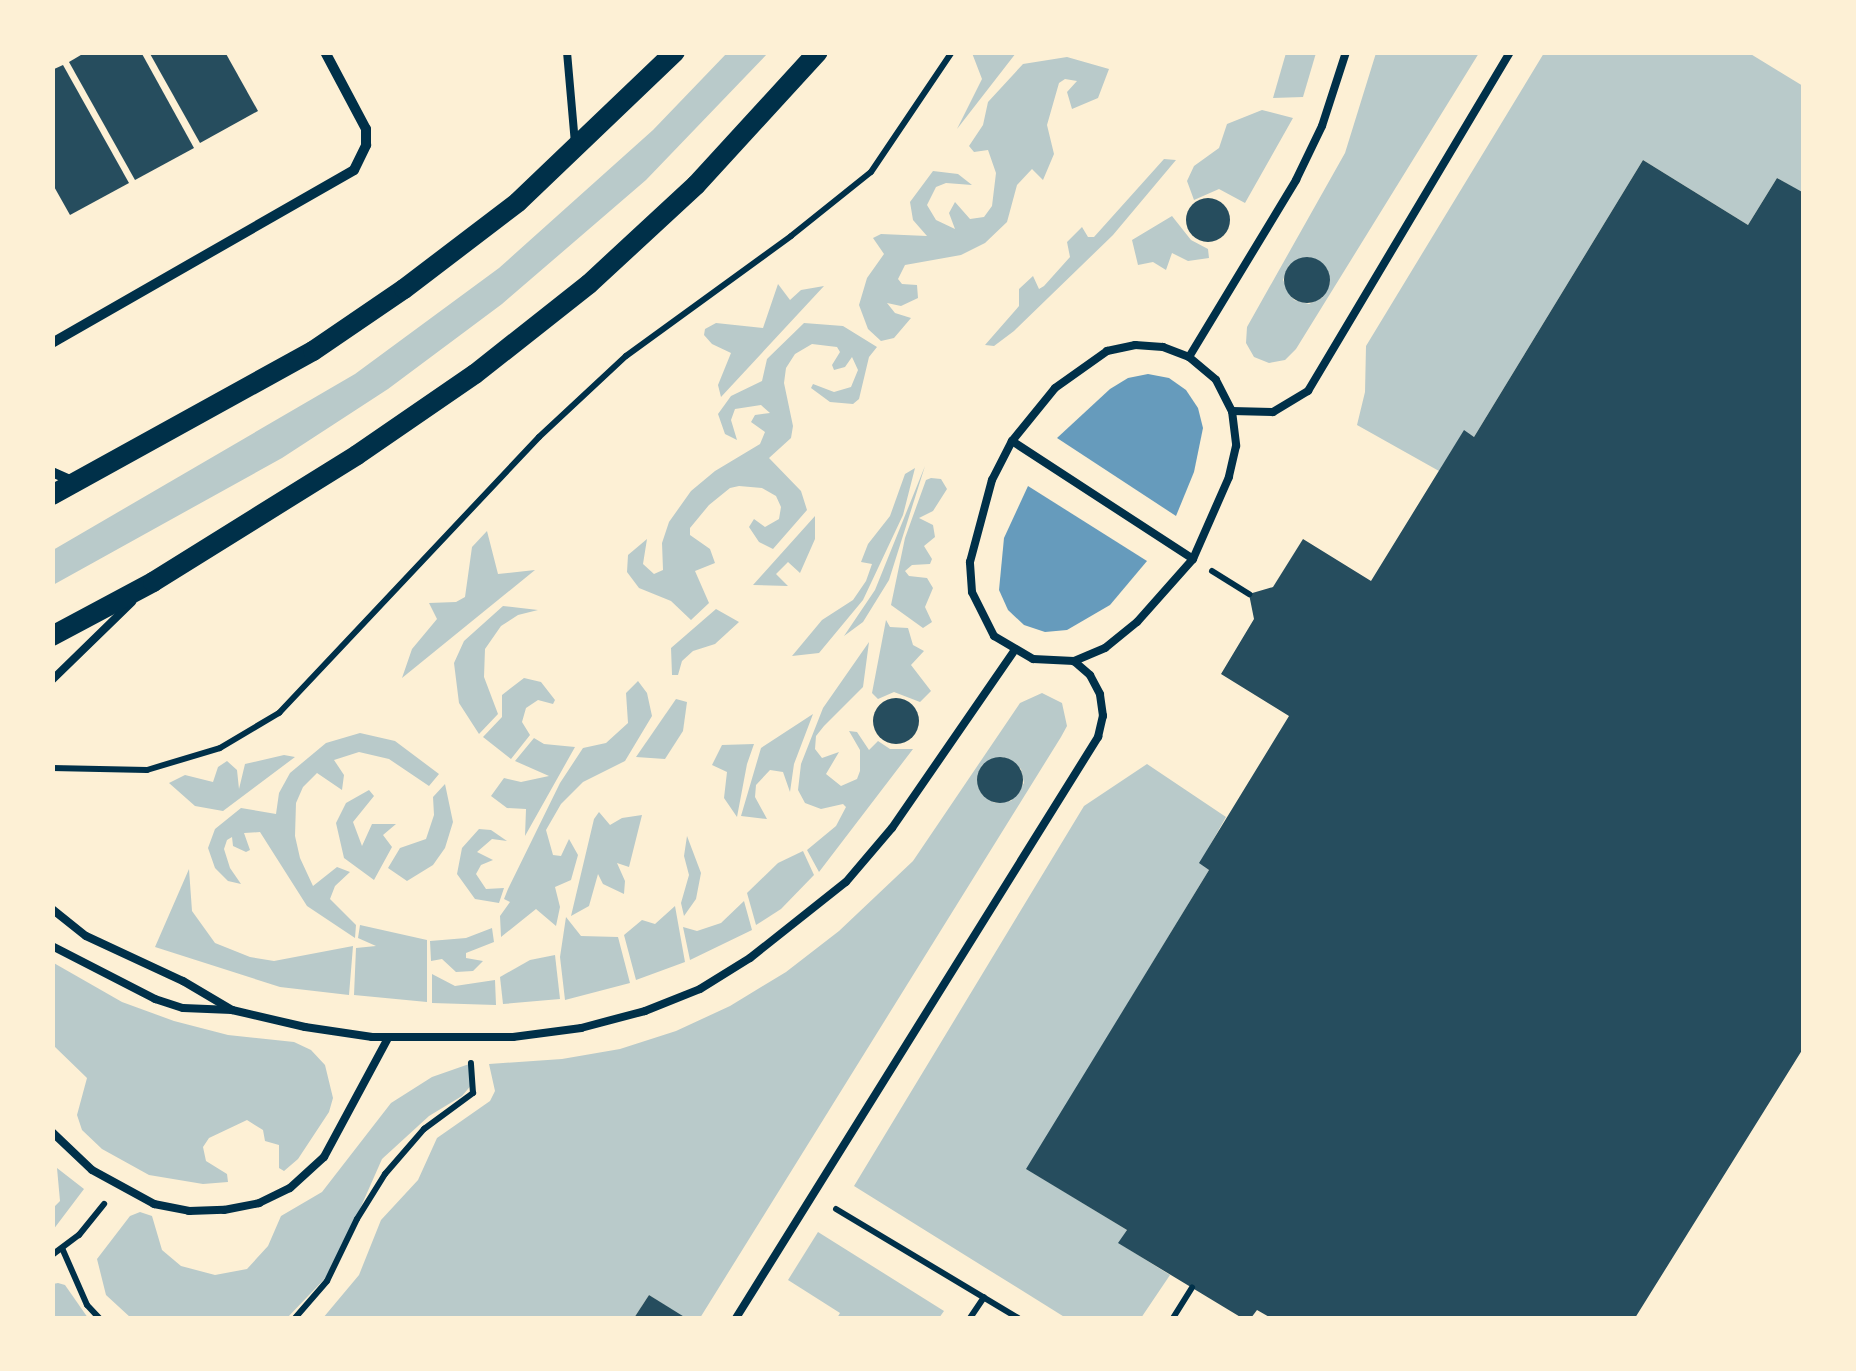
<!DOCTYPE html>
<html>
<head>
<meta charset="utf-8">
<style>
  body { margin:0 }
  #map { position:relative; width:1856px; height:1371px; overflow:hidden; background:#fdf0d5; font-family:"IBM Plex Sans",sans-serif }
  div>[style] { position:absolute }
  .green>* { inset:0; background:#b9caca }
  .water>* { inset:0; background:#669bbc }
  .building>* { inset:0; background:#264d5e }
  .round { border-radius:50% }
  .path>* { height:6px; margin:-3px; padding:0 3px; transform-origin:3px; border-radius:3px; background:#003049 }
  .service>* { height:8px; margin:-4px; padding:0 4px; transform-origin:4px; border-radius:4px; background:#003049 }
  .minor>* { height:10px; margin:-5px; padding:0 5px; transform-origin:5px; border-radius:5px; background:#003049 }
  .secondary>* { height:20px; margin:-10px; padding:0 10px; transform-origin:10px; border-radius:10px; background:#003049 }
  span { translate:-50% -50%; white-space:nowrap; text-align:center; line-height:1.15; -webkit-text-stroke:9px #fdf0d5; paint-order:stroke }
  .frame { position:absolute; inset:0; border:55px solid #fdf0d5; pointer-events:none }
</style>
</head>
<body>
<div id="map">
  <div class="green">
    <div style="clip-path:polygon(727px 53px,768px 53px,646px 180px,502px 304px,388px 389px,282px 458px,53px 585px,53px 550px,355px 374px,499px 268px,653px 130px)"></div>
    <div style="clip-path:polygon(972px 53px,1016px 53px,957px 129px,982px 79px)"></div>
    <div style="clip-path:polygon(1286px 53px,1316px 53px,1303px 97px,1273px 98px)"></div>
    <div style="clip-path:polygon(evenodd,1376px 53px,1479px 53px,1296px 349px,1285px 360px,1269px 363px,1254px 357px,1246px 343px,1247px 327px,1345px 153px,1376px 53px,1309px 257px,1327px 269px,1330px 283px,1323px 297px,1309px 304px,1294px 300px,1283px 280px,1289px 265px,1309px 257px)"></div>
    <div style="clip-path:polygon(1544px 53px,1749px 53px,1803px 86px,1803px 193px,1777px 178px,1748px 225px,1643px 160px,1474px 437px,1464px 431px,1439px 471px,1357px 425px,1365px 392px,1366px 346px)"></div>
    <div style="clip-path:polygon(1067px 57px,1109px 69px,1098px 98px,1072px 109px,1067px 92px,1077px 81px,1065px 79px,1059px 83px,1047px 125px,1054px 154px,1043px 180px,1032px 169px,1017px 185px,1007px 222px,985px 243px,961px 255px,905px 265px,898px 279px,902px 284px,917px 285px,918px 298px,901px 306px,887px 303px,895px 313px,911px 318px,894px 338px,881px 341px,868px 329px,859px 305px,867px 278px,884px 254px,873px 238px,881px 234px,927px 236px,913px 220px,910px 202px,933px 171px,958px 174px,972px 185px,946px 183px,936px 187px,927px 205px,936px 220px,955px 229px,949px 213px,955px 202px,970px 219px,984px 217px,992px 206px,996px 173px,988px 150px,974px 152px,969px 146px,983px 125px,988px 102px,1023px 64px)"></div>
    <div style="clip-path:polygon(1262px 110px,1293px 118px,1245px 203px,1219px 189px,1194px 200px,1187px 181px,1194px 166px,1219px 148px,1227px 124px)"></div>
    <div style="clip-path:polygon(1164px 159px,1176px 160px,1113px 235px,1014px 331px,994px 346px,985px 345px,1019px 306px,1019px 289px,1033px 276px,1039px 289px,1044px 286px,1070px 257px,1067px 242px,1082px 227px,1088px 237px,1094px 237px)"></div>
    <div style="clip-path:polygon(1172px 216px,1191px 240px,1208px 249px,1209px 258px,1188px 261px,1172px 253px,1166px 270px,1153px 262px,1138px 265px,1132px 240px)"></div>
    <div style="clip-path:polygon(778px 284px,790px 300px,801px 290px,824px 286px,721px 397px,718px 385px,731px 353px,712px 344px,704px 335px,705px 329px,716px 323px,763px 328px)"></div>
    <div style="clip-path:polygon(804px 323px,843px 326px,877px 347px,869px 357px,859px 399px,853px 404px,830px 402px,811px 388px,813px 384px,834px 392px,851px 387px,858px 370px,852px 357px,845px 367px,834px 370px,832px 365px,840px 352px,837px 347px,812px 344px,795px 354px,786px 368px,784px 383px,793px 426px,791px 438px,769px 458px,801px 491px,807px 510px,773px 549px,759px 542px,749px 527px,754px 519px,765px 527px,779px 519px,781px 507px,776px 496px,762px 488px,739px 486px,730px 488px,709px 505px,690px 528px,690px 535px,710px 549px,715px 563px,695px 571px,709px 603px,691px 620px,671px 601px,639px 588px,627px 572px,628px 555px,647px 539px,643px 564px,654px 574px,663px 570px,662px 543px,669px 522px,691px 491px,715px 471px,760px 444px,765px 432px,751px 422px,755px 415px,770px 413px,761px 405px,735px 409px,731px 420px,737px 440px,725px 434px,718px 414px,731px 396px,762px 381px,767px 359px)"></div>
    <div style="clip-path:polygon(925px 466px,889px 580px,863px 622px,844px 636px,875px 590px)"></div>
    <div style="clip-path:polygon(915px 468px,903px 515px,863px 600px,819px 653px,792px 656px,822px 620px,853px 600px,866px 581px,872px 564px,861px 562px,868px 544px,890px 516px,905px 474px)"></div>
    <div style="clip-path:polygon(931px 478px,941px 479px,947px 489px,933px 511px,919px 518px,933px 525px,935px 537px,924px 546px,932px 559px,930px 564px,912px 565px,905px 571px,909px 576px,927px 578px,933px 588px,925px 607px,932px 622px,923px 628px,891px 605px,905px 538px,926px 480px)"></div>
    <div style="clip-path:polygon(815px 516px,815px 539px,800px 573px,788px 562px,776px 574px,788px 586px,753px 585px)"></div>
    <div style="clip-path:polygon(487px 531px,498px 574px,535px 570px,402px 678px,412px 649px,437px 619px,429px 603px,456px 602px,465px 597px,472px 547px)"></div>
    <div style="clip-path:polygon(503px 606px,538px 610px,518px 615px,501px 626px,485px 649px,484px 677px,498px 714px,479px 734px,459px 703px,454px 663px,464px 641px)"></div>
    <div style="clip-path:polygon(716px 609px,739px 622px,715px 644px,693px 651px,682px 661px,678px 675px,672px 675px,671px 648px)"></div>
    <div style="clip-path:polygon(886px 620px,890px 627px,908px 628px,913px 645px,924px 651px,911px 665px,931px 691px,920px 702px,894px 692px,878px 699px,872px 693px)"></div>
    <div style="clip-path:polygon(869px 642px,863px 687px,824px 726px,816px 736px,815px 749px,822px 758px,839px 752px,826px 774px,841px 786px,857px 779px,860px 771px,860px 750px,849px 731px,857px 732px,869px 750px,878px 741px,890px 749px,913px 749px,819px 872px,807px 850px,836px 826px,846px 807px,843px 804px,821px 809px,805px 803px,798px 790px,801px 764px,823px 708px)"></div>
    <div style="clip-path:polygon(524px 678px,541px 682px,555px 700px,553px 704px,538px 700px,526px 708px,522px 722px,530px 735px,511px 759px,483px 737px,502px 717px,502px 695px)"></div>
    <div style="clip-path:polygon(638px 681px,647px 693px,652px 716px,625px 761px,583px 782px,561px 804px,546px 830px,553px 855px,561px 856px,569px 839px,578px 855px,571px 880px,555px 887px,560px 907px,556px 926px,536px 909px,501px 937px,500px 916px,510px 902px,504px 899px,508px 889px,560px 783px,583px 748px,606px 743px,628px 723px,626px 693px)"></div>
    <div style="clip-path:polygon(evenodd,1042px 693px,1062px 703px,1067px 726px,1061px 737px,700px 1318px,684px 1318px,649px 1295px,634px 1318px,323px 1318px,359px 1275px,381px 1220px,418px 1180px,437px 1138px,490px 1101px,495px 1091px,489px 1064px,562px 1059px,620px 1049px,676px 1031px,730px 1006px,786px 972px,839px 931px,913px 861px,1020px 703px,1042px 693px,1003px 757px,1021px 769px,1024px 783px,1011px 801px,995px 803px,982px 794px,977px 780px,982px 765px,1003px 757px)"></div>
    <div style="clip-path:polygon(676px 699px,687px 702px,683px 731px,665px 759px,636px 757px)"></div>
    <div style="clip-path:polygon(813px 714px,794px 764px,790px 792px,783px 772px,770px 770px,756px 785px,755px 797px,767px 819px,741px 816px,761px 748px)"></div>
    <div style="clip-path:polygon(360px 733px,395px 741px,439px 774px,429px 786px,389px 759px,359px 752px,334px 760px,344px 775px,342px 790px,317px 773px,303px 787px,296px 803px,295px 836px,300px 858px,313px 886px,337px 867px,350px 872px,335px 886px,330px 899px,356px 925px,355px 938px,307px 906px,260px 832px,244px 833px,250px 850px,246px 852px,233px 846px,232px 837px,227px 840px,224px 849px,230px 868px,241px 884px,228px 881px,215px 868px,208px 848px,215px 829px,241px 808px,276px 814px,279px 793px,290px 773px,326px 743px)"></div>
    <div style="clip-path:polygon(534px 738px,544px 744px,575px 747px,525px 836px,526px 809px,507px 808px,491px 796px,504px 778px,521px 782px,549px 776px,515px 761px)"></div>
    <div style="clip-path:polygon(754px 744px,747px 764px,737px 817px,724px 798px,727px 772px,712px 765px,722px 745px)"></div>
    <div style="clip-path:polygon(284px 755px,295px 757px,223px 811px,195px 806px,169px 783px,185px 775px,213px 782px,218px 767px,227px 761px,237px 770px,239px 789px,245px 764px)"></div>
    <div style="clip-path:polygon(1147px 764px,1226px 817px,1200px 863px,1209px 870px,1027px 1169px,1127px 1230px,1119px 1243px,1170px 1275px,1141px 1318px,1066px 1318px,854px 1186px,1084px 806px)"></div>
    <div style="clip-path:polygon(445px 784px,453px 822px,445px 848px,433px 865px,407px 881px,388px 868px,400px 848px,426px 839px,434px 815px,433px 797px)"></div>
    <div style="clip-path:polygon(369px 790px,374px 796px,353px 822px,362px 846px,372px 824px,396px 824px,383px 835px,392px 847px,374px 880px,344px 858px,336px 823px,346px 803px)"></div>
    <div style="clip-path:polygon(599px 812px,610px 825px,622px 818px,642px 815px,629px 867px,617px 863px,625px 881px,624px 894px,603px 884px,598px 874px,589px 906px,571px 916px,594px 819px)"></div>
    <div style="clip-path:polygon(479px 829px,491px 830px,507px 841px,492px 839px,477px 852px,493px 860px,481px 865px,476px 874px,486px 889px,504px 888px,499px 903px,475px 899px,457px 874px,462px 848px)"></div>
    <div style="clip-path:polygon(687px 836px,701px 873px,696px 899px,684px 916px,681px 903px,689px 875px,684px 856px)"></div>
    <div style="clip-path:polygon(803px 851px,814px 875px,781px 909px,756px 925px,747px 893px,778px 863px)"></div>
    <div style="clip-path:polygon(189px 869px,192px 911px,215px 943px,250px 957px,274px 961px,353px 946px,349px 995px,280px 987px,155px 947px)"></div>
    <div style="clip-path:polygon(744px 901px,752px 930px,690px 960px,683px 927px,697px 931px,721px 923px)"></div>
    <div style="clip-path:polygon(675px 906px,685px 962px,636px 980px,624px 935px,642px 920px,655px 924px)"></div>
    <div style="clip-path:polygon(566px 917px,581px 936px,618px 937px,630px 983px,565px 1000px,560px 957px)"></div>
    <div style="clip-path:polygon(360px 925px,427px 940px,427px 1002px,354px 995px,356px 948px,376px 946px,358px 938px)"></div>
    <div style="clip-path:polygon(492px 928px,494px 942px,466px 953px,466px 958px,483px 961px,473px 971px,456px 972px,442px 959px,431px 961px,430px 941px,466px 938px)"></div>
    <div style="clip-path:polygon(555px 955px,560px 999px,503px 1004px,500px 977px,530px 960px)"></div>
    <div style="clip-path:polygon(52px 962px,122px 1002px,174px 1021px,228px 1035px,294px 1042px,311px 1050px,325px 1065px,333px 1098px,329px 1112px,298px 1159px,284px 1171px,279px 1168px,279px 1145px,265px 1141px,263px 1130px,247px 1120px,209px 1138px,203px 1147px,206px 1161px,227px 1174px,228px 1182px,203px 1184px,149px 1175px,102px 1149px,82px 1130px,77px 1115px,87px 1078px,53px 1045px)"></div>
    <div style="clip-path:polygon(432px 974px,455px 986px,495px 980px,496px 1005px,432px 1003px)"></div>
    <div style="clip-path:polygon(472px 1063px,473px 1083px,462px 1096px,429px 1116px,382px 1159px,333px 1270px,287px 1318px,131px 1318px,106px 1295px,97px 1259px,130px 1216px,140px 1212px,152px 1216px,162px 1250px,181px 1266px,215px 1275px,247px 1269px,268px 1246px,281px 1216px,322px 1192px,391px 1103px,432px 1077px)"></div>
    <div style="clip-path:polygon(57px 1168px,84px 1189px,53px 1230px,53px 1208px,60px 1201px)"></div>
    <div style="clip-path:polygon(818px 1232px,944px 1311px,939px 1318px,837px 1318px,840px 1313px,788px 1280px)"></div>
    <div style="clip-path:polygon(58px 1283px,65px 1285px,88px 1318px,53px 1318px,53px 1284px)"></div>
  </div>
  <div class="water">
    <div style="clip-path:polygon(1148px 374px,1169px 378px,1186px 390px,1198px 408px,1203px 428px,1194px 472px,1176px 516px,1057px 438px,1110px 389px,1128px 378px)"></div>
    <div style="clip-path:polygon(1028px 486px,1147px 561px,1110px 605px,1067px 630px,1045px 632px,1024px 625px,1008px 610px,999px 590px,1004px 538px)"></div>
  </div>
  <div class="building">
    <div style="clip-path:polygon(86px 52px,141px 52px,194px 148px,135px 180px,69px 62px)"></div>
    <div style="clip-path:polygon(149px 52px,225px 52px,258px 111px,200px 143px)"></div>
    <div style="clip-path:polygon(63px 65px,129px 183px,70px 215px,52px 183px,52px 70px)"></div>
    <div style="clip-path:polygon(1643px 160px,1748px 225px,1777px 178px,1804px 193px,1804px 1047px,1635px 1318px,1271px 1318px,1257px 1310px,1251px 1318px,1242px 1318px,1118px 1243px,1127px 1230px,1026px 1169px,1209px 870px,1199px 863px,1289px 716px,1221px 674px,1254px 619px,1249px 594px,1273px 587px,1303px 539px,1371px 581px,1464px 430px,1474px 437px)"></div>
    <div class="round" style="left:1186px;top:198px;width:44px;height:44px"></div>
    <div class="round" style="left:1284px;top:257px;width:46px;height:46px"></div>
    <div class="round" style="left:873px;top:698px;width:46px;height:46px"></div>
    <div class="round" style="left:977px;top:757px;width:46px;height:46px"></div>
    <div style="clip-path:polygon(649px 1295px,686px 1318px,634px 1318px)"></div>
  </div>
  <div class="path">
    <div style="left:1212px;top:571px;width:44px;rotate:31.9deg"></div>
    <div style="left:52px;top:768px;width:95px;rotate:1.2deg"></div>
    <div style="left:147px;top:770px;width:76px;rotate:-16.8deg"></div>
    <div style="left:220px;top:748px;width:69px;rotate:-30.7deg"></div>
    <div style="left:279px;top:713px;width:379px;rotate:-46.7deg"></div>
    <div style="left:539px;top:437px;width:119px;rotate:-43deg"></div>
    <div style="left:626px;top:356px;width:204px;rotate:-36deg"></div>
    <div style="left:791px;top:236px;width:102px;rotate:-38.7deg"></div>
    <div style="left:871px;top:172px;width:145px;rotate:-56deg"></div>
    <div style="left:836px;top:1209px;width:212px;rotate:30.9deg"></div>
    <div style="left:62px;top:1248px;width:62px;rotate:66.3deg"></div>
    <div style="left:87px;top:1305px;width:18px;rotate:47deg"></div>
    <div style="left:52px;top:1255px;width:34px;rotate:-37deg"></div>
    <div style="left:79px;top:1235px;width:40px;rotate:-51deg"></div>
    <div style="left:295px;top:1318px;width:49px;rotate:-49.1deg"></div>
    <div style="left:327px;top:1281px;width:69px;rotate:-64.2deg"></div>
    <div style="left:357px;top:1219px;width:53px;rotate:-58.1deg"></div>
    <div style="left:385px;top:1174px;width:60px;rotate:-49.1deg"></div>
    <div style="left:424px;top:1129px;width:61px;rotate:-36.3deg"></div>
    <div style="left:473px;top:1093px;width:30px;rotate:-94deg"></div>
    <div style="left:970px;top:1318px;width:25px;rotate:-56deg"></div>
    <div style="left:1173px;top:1318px;width:36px;rotate:-58deg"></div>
  </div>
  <div class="service">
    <div style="left:567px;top:52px;width:91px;rotate:85deg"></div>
    <div style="left:1135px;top:345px;width:28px;rotate:4deg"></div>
    <div style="left:1163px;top:347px;width:28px;rotate:21deg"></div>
    <div style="left:1189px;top:357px;width:35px;rotate:40deg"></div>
    <div style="left:1216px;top:380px;width:35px;rotate:63deg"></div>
    <div style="left:1232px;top:411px;width:35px;rotate:83deg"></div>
    <div style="left:1236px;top:446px;width:32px;rotate:103deg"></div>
    <div style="left:1229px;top:477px;width:90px;rotate:113.7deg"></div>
    <div style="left:1193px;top:559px;width:84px;rotate:131.6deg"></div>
    <div style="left:1137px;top:622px;width:41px;rotate:140.9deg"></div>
    <div style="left:1105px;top:648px;width:34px;rotate:157deg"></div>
    <div style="left:1074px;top:661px;width:41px;rotate:-177.2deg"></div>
    <div style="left:1033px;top:659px;width:45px;rotate:-149.5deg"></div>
    <div style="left:994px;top:636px;width:49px;rotate:-116.6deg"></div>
    <div style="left:972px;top:592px;width:30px;rotate:-94deg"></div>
    <div style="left:970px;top:562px;width:85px;rotate:-75deg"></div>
    <div style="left:992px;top:480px;width:44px;rotate:-62.9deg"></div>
    <div style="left:1012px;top:441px;width:68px;rotate:-50.9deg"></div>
    <div style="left:1055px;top:388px;width:64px;rotate:-35.4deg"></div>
    <div style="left:1107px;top:351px;width:29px;rotate:-12deg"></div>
    <div style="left:1189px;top:357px;width:207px;rotate:-58.8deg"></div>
    <div style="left:1296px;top:180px;width:60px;rotate:-64.3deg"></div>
    <div style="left:1322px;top:126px;width:78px;rotate:-72deg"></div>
    <div style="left:1232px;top:411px;width:41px;rotate:1.4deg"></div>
    <div style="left:1273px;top:412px;width:41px;rotate:-31deg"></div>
    <div style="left:1308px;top:391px;width:395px;rotate:-59.2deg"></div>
    <div style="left:1012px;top:441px;width:216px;rotate:33.1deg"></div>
    <div style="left:52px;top:680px;width:112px;rotate:-44.3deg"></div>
    <div style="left:52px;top:909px;width:43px;rotate:38.5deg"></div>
    <div style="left:86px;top:936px;width:107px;rotate:24.9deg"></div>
    <div style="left:183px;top:981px;width:57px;rotate:30.6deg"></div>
    <div style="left:232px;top:1010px;width:75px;rotate:13.1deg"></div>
    <div style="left:305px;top:1027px;width:68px;rotate:8.5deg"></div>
    <div style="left:372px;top:1037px;width:141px"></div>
    <div style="left:513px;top:1037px;width:69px;rotate:-7.5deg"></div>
    <div style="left:581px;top:1028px;width:66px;rotate:-14.9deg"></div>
    <div style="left:645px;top:1011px;width:59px;rotate:-21.8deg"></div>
    <div style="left:700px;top:989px;width:59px;rotate:-31.8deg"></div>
    <div style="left:750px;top:958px;width:122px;rotate:-38.4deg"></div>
    <div style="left:846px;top:882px;width:71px;rotate:-49.6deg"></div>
    <div style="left:892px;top:828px;width:215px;rotate:-55.4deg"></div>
    <div style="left:52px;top:946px;width:116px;rotate:27.2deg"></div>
    <div style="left:155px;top:999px;width:29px;rotate:18deg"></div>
    <div style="left:183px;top:1008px;width:49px;rotate:2.3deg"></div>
    <div style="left:52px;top:1132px;width:55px;rotate:43.5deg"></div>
    <div style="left:92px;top:1170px;width:71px;rotate:28.7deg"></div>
    <div style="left:154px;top:1204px;width:36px;rotate:11deg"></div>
    <div style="left:189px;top:1211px;width:35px;rotate:-2deg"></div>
    <div style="left:224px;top:1210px;width:36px;rotate:-11deg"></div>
    <div style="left:259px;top:1203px;width:34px;rotate:-26deg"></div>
    <div style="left:290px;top:1188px;width:46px;rotate:-42.4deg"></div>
    <div style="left:324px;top:1157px;width:135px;rotate:-61.7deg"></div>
    <div style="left:736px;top:1318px;width:685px;rotate:-58.07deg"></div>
    <div style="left:1098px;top:737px;width:22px;rotate:-77deg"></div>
    <div style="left:1103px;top:716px;width:22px;rotate:-98deg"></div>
    <div style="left:1100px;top:694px;width:21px;rotate:-118deg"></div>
    <div style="left:1090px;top:675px;width:21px;rotate:-139deg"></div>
  </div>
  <div class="minor">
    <div style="left:52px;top:343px;width:348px;rotate:-29.8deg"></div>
    <div style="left:354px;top:170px;width:28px;rotate:-64deg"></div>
    <div style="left:366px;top:145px;width:16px;rotate:-90deg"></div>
    <div style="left:366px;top:129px;width:87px;rotate:-118deg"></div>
    <div style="left:52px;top:472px;width:24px;rotate:24deg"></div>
  </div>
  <div class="secondary">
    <div style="left:52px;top:495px;width:298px;rotate:-28.9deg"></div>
    <div style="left:313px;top:351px;width:110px;rotate:-34.3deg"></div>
    <div style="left:404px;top:289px;width:143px;rotate:-37.3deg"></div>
    <div style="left:518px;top:202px;width:217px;rotate:-43.7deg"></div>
    <div style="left:52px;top:636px;width:115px;rotate:-28.1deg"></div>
    <div style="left:153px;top:582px;width:240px;rotate:-31.9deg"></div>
    <div style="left:357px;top:455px;width:143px;rotate:-34.5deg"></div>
    <div style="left:475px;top:374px;width:145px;rotate:-38.3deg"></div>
    <div style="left:589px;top:284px;width:146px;rotate:-42.8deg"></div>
    <div style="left:696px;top:185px;width:180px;rotate:-47.5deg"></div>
  </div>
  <div class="frame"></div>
</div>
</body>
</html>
